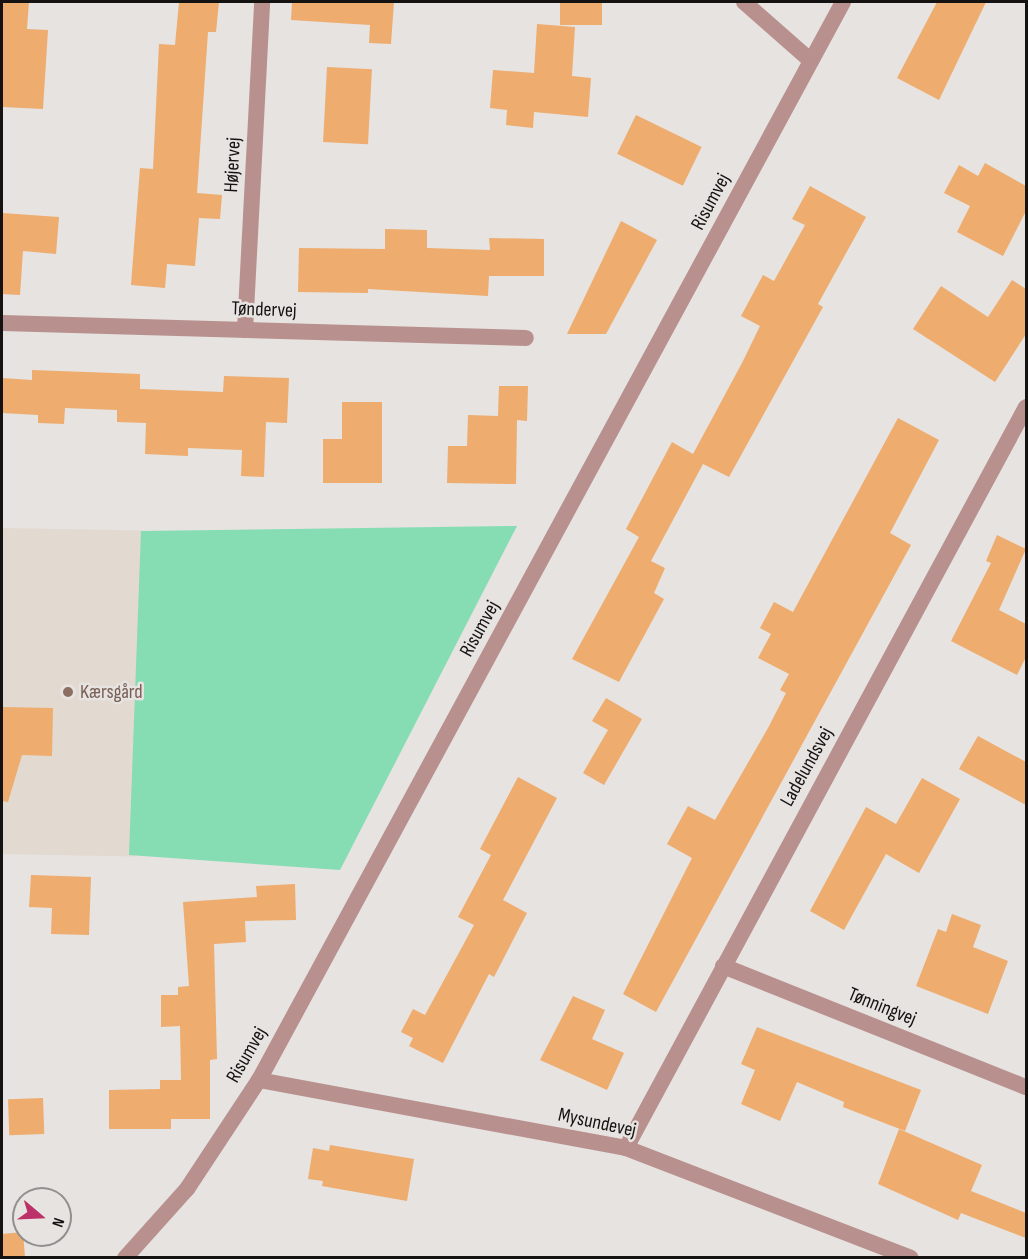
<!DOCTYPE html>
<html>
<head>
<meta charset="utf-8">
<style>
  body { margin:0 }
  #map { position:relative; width:1028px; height:1259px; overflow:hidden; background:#e6e3e0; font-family:"Sofia Sans Condensed",sans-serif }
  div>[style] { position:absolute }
  .built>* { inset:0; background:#e2d9d0; transform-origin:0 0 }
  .green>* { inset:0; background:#86ddb4 }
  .building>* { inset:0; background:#eeac6e; transform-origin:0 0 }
  .minor>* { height:16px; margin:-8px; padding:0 8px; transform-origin:8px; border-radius:8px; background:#b8908e }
  .dots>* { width:16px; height:16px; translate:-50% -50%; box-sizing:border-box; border:3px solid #e6e3e0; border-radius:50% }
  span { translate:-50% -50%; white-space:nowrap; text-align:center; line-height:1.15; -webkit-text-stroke:5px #e6e3e0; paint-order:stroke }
  .street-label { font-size:20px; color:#141312 }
  .education-label { font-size:20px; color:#785e54 }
  .left { translate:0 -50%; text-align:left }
  .frame { position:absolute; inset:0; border:3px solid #141312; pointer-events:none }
  .north { position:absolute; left:12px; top:1187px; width:60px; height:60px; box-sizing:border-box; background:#e6e3e0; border:2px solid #92908e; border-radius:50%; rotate:109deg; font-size:16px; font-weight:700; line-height:24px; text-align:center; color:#141312 }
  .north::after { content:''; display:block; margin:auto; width:21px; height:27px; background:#bd3169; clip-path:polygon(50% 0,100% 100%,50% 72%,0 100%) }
</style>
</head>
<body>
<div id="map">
  <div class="built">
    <div style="left:2px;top:528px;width:139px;height:326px;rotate:1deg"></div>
  </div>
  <div class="green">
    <div style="clip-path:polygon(517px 526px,340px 870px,129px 855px,141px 531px)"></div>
  </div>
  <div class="building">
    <div style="clip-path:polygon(2px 2px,29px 2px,27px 29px,48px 30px,43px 109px,2px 107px)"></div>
    <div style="clip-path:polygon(179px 2px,219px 2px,216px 32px,208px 32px,197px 193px,222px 195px,220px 219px,199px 218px,195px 266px,167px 264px,165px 288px,131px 285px,140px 168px,153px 169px,159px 44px,175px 45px)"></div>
    <div style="clip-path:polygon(292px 2px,394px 2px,391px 44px,369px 43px,370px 25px,291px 20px)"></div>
    <div style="left:560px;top:2px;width:42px;height:23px"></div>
    <div style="clip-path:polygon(937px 2px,986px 2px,939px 100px,897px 78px)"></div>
    <div style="clip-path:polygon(537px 24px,575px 27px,572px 76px,591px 78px,588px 117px,534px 112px,533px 128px,506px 125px,507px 110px,490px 108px,493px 70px,534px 73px)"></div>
    <div style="left:327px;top:67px;width:45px;height:75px;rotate:3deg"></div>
    <div style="left:636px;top:115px;width:73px;height:43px;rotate:26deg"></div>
    <div style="clip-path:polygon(985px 163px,1026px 186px,1026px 211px,1003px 256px,957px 232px,970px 206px,944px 193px,959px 165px,978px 176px)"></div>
    <div style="clip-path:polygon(810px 186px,866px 217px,818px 304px,823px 307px,729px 477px,703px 464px,651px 561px,665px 568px,654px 593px,664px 599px,619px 682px,572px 659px,639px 537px,626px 529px,672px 442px,693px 454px,742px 363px,760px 326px,741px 316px,763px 275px,774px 281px,805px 225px,792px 219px)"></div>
    <div style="clip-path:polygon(2px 213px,59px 217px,56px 254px,23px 251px,20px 295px,2px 294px)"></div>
    <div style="clip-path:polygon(621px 221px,657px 240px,606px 334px,567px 334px)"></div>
    <div style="clip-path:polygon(385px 229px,427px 230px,427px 248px,490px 250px,489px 238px,544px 239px,544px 276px,489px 276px,488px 296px,368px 289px,368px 293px,298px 292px,299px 248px,385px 249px)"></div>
    <div style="clip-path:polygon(1012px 280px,1026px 289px,1026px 334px,995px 382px,913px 329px,941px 286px,988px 317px)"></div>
    <div style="clip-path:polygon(32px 370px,140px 374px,140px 389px,223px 392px,224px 376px,289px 378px,287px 423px,266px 422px,264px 477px,241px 476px,242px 450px,188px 448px,188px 456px,145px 454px,146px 423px,117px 422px,117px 410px,65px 408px,64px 424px,38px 423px,38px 415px,2px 413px,2px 378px,32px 380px)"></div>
    <div style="clip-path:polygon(499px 386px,528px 386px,527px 421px,517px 420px,516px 484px,447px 483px,448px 446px,467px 446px,468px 415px,498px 416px)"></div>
    <div style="clip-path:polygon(342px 402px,382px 402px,382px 483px,323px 483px,323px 439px,342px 439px)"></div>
    <div style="clip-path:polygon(898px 418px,939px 440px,890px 533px,911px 545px,656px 1012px,623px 994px,692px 858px,667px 844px,688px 806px,715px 820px,768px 728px,786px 693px,780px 690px,789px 674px,758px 658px,771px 634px,760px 628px,774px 602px,793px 612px)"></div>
    <div style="clip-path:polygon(997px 535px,1026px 549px,999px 610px,1026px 624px,1026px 657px,1017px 675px,951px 641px,991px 563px,986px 561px)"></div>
    <div style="clip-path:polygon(606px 698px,642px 719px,604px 785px,583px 773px,608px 730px,592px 721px)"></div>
    <div style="clip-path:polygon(2px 707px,53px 708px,52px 756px,22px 755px,8px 802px,2px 801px)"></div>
    <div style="clip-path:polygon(978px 736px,1026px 762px,1026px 805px,959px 769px)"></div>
    <div style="clip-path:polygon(518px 777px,557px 798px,503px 900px,527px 913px,494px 977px,489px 974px,443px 1063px,409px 1046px,413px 1038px,401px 1032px,413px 1009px,425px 1015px,474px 925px,458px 917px,491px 855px,480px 849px)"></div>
    <div style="clip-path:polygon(922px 778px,960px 799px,919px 873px,886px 854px,844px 930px,810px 911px,866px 807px,896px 824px)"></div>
    <div style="clip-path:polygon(31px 875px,91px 877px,89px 935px,51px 934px,52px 908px,29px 907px)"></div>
    <div style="clip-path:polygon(295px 884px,296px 920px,245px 921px,246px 942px,214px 944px,217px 1059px,210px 1060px,210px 1119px,171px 1119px,171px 1129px,109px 1129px,109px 1090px,160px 1089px,160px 1080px,181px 1080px,180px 1026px,161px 1027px,161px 995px,178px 995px,178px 987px,189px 986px,183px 902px,257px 897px,256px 886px)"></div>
    <div style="clip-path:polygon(952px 914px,981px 925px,973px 947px,1008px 961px,988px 1014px,916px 986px,938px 929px,946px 932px)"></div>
    <div style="clip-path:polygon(573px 996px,605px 1010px,592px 1039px,624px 1053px,607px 1090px,540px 1060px)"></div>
    <div style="clip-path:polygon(757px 1027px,921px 1090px,905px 1131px,843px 1107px,844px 1102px,797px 1082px,780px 1121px,741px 1104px,755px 1070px,741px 1064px)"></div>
    <div style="left:43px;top:1098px;width:36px;height:35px;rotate:88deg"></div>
    <div style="clip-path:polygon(899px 1129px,982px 1165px,971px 1191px,1026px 1213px,1026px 1238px,961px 1213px,958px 1220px,878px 1184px)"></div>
    <div style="clip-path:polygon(330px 1145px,414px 1159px,407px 1201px,322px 1186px,323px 1181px,308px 1179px,313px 1148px,329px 1151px)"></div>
    <div style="clip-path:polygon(23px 1232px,25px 1257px,2px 1257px,2px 1234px)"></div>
  </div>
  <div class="minor">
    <div style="left:744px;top:2px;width:89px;rotate:41.4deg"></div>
    <div style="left:2px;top:323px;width:524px;rotate:1.64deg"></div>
    <div style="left:245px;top:330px;width:328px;rotate:-87deg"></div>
    <div style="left:723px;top:966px;width:326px;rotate:21.8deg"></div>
    <div style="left:259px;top:1080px;width:373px;rotate:10.5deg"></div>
    <div style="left:626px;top:1148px;width:305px;rotate:21.1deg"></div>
    <div style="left:626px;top:1148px;width:842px;rotate:-61.64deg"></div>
    <div style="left:125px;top:1258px;width:93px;rotate:-48.1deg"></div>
    <div style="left:187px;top:1189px;width:131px;rotate:-56.6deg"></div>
    <div style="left:259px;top:1080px;width:1226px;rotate:-61.55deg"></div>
  </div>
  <div class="dots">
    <div style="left:68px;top:692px;background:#8d6e63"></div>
  </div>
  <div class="street-label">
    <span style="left:233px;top:165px;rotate:-87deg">Højervej</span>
    <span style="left:711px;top:202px;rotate:-62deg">Risumvej</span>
    <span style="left:264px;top:310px;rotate:2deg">Tøndervej</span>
    <span style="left:480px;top:629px;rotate:-61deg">Risumvej</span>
    <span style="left:807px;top:767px;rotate:-61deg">Ladelundsvej</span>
    <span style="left:882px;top:1007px;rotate:22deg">Tønningvej</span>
    <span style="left:247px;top:1055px;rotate:-60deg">Risumvej</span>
    <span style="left:597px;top:1123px;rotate:12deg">Mysundevej</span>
  </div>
  <div class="education-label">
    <span class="left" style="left:80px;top:692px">Kærsgård</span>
  </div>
  <div class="frame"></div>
  <div class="north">N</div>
</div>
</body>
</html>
